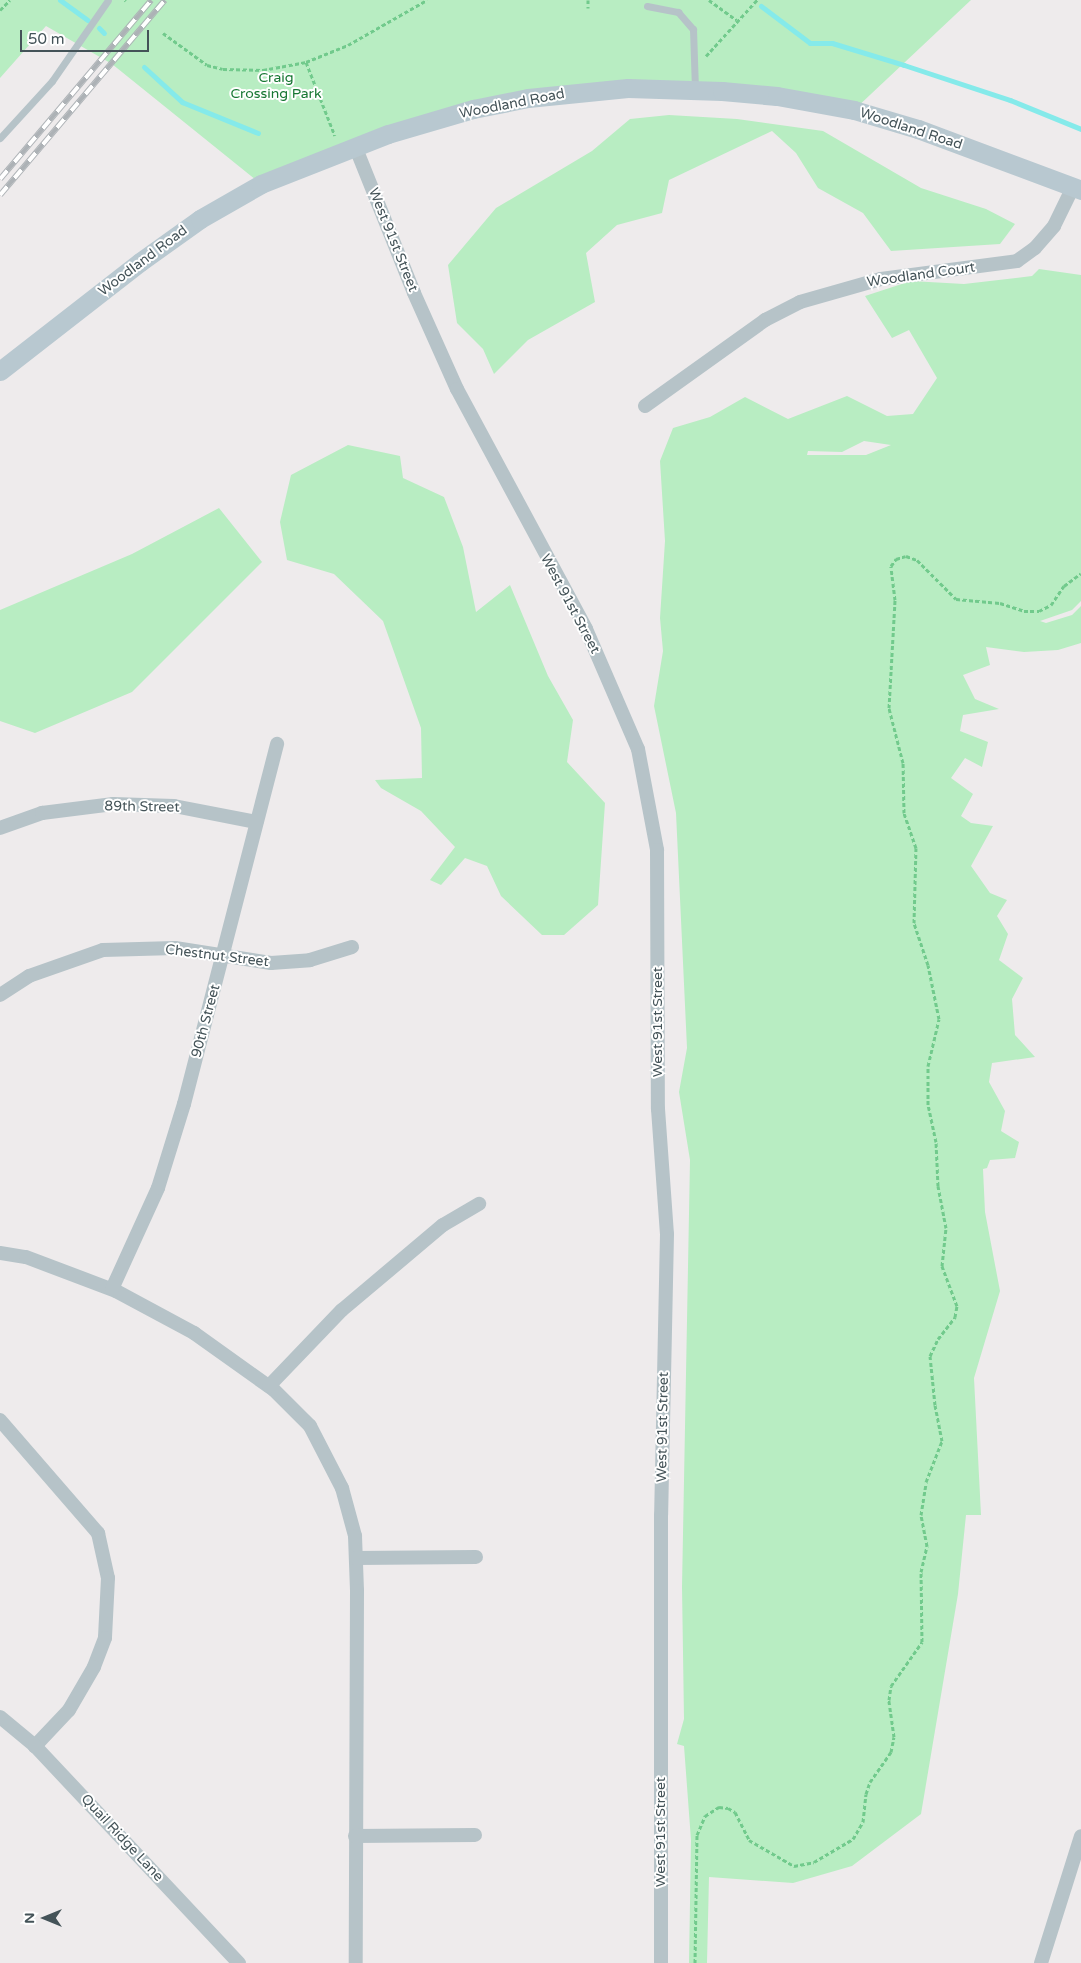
<!DOCTYPE html>
<html>
<head>
<meta charset="utf-8">
<style>
  body { margin:0 }
  #map { position:relative; width:1081px; height:1963px; overflow:hidden; background:#eeebec; font-family:"Varela Round",sans-serif }
  div>[style] { position:absolute }
  .green>* { inset:0; background:#b8edc2 }
  .stream>* { height:5px; margin:-2.5px; padding:0 2.5px; transform-origin:2.5px; border-radius:2.5px; background:#85eaea }
  .path>* { height:3px; margin-top:-1.5px; transform-origin:0; background:repeating-linear-gradient(90deg,#71ca8c 0 4px,transparent 0 6.5px) }
  .lane>* { height:7px; margin:-3.5px; padding:0 3.5px; transform-origin:3.5px; border-radius:3.5px; background:#b6c3c8 }
  .street>* { height:14px; margin:-7px; padding:0 7px; transform-origin:7px; border-radius:7px; background:#b6c3c8 }
  .secondary>* { height:19px; margin:-9.5px; padding:0 9.5px; transform-origin:9.5px; border-radius:9.5px; background:#b8c8d0 }
  .rail>* { height:5.5px; margin-top:-2.75px; transform-origin:0; background:repeating-linear-gradient(90deg,#fff 0 11px,#adb2b6 0 22px); box-sizing:border-box; border-block:1px solid #adb2b6 }
  span { translate:-50% -50%; white-space:nowrap; text-align:center; line-height:1.15; -webkit-text-stroke:4px #fff; paint-order:stroke }
  .park-label { font-size:14px; color:#177733 }
  .street-label { font-size:14px; color:#445358 }
  .north { position:absolute; left:20px; top:1893px; width:50px; height:50px; -webkit-text-stroke:4px #fff; paint-order:stroke; rotate:270deg; font-size:14px; font-weight:700; line-height:20px; text-align:center; color:#445358 }
  .north::after { content:''; display:block; margin:auto; width:18px; height:22px; background:#445358; clip-path:polygon(50% 0,100% 100%,50% 72%,0 100%) }
  .scale { position:absolute; left:20px; top:30px; width:129px; height:22px; box-sizing:border-box; border:2px solid #445358; border-top:0; padding-left:6px; font-size:15px; line-height:18px; white-space:nowrap; color:#445358; -webkit-text-stroke:4px #fff; paint-order:stroke }
</style>
</head>
<body>
<div id="map">
  <div class="green">
    <div style="clip-path:polygon(0 0,971px 0,854px 110px,777px 96px,528px 98px,261px 184px,112px 64px,46px 26px,0 78px)"></div>
    <div style="clip-path:polygon(669px 115px,737px 119px,823px 131px,921px 188px,986px 209px,1015px 224px,1000px 244px,891px 251px,863px 213px,818px 188px,796px 153px,772px 131px,669px 180px,662px 213px,617px 225px,586px 253px,595px 302px,528px 340px,494px 374px,483px 349px,457px 323px,448px 265px,496px 208px,592px 151px,630px 119px)"></div>
    <div style="clip-path:polygon(evenodd,1039px 269px,1081px 275px,1081px 601px,1072px 610px,1040px 621px,1046px 623px,1072px 615px,1081px 606px,1081px 643px,1058px 650px,1024px 652px,986px 647px,990px 665px,963px 675px,975px 699px,999px 709px,963px 715px,960px 731px,988px 742px,982px 767px,965px 758px,951px 778px,973px 794px,961px 816px,971px 823px,993px 826px,971px 866px,990px 893px,1007px 900px,997px 916px,1008px 934px,999px 960px,1023px 978px,1012px 999px,1015px 1035px,1035px 1057px,992px 1063px,989px 1082px,1005px 1111px,1001px 1131px,1019px 1142px,1015px 1158px,990px 1160px,987px 1168px,983px 1169px,985px 1212px,1000px 1291px,974px 1378px,981px 1515px,966px 1515px,958px 1594px,921px 1814px,852px 1866px,793px 1883px,709px 1877px,707px 1963px,689px 1963px,691px 1840px,684px 1746px,677px 1744px,684px 1719px,682px 1587px,690px 1160px,679px 1092px,687px 1048px,676px 813px,654px 706px,663px 651px,660px 618px,665px 541px,660px 461px,673px 428px,710px 417px,745px 397px,788px 419px,847px 396px,887px 416px,913px 414px,937px 378px,909px 330px,892px 338px,865px 296px,911px 281px,964px 284px,1032px 276px,1039px 269px,864px 441px,891px 445px,866px 455px,807px 455px,808px 451px,842px 452px,864px 441px)"></div>
    <div style="clip-path:polygon(348px 445px,400px 456px,403px 478px,444px 497px,463px 547px,476px 612px,510px 585px,548px 676px,573px 720px,567px 762px,605px 803px,598px 905px,564px 935px,542px 935px,501px 896px,487px 866px,465px 858px,441px 885px,430px 880px,455px 847px,421px 811px,381px 788px,375px 780px,422px 778px,421px 728px,383px 621px,334px 574px,287px 560px,280px 522px,291px 475px)"></div>
    <div style="clip-path:polygon(219px 508px,262px 562px,132px 692px,35px 733px,0 721px,0 610px,132px 554px)"></div>
  </div>
  <div class="stream">
    <div style="left:60px;top:0;width:34px;rotate:36deg"></div>
    <div style="left:761px;top:6px;width:61px;rotate:37.1deg"></div>
    <div style="left:810px;top:43px;width:22px"></div>
    <div style="left:832px;top:43px;width:75px;rotate:17deg"></div>
    <div style="left:904px;top:65px;width:112px;rotate:18.3deg"></div>
    <div style="left:1010px;top:100px;width:77px;rotate:22.2deg"></div>
    <div style="left:99px;top:28px;width:7px;rotate:45deg"></div>
    <div style="left:144px;top:67px;width:52px;rotate:42.6deg"></div>
    <div style="left:182px;top:102px;width:82px;rotate:22.2deg"></div>
  </div>
  <div class="path">
    <div style="left:125px;top:0;width:1px;rotate:45deg"></div>
    <div style="left:588px;top:0;width:8px;rotate:90deg"></div>
    <div style="left:709px;top:0;width:34px;rotate:36deg"></div>
    <div style="left:0;top:10px;width:14px;rotate:-45deg"></div>
    <div style="left:163px;top:33px;width:54px;rotate:36deg"></div>
    <div style="left:207px;top:65px;width:16px;rotate:14deg"></div>
    <div style="left:223px;top:69px;width:40px;rotate:1.4deg"></div>
    <div style="left:263px;top:70px;width:44px;rotate:-10.5deg"></div>
    <div style="left:306px;top:62px;width:45px;rotate:-22deg"></div>
    <div style="left:348px;top:45px;width:91px;rotate:-29.7deg"></div>
    <div style="left:706px;top:56px;width:76px;rotate:-47.7deg"></div>
    <div style="left:306px;top:62px;width:79px;rotate:68.6deg"></div>
    <div style="left:695px;top:1963px;width:128px;rotate:-89.1deg"></div>
    <div style="left:697px;top:1835px;width:21px;rotate:-67deg"></div>
    <div style="left:705px;top:1816px;width:17px;rotate:-33deg"></div>
    <div style="left:719px;top:1807px;width:9px;rotate:6deg"></div>
    <div style="left:728px;top:1808px;width:8px;rotate:30deg"></div>
    <div style="left:735px;top:1812px;width:31px;rotate:63deg"></div>
    <div style="left:749px;top:1840px;width:52px;rotate:30deg"></div>
    <div style="left:794px;top:1866px;width:20px;rotate:-11deg"></div>
    <div style="left:814px;top:1862px;width:45px;rotate:-30.5deg"></div>
    <div style="left:853px;top:1839px;width:20px;rotate:-60deg"></div>
    <div style="left:863px;top:1822px;width:28px;rotate:-84deg"></div>
    <div style="left:866px;top:1794px;width:13px;rotate:-72deg"></div>
    <div style="left:870px;top:1782px;width:37px;rotate:-55deg"></div>
    <div style="left:891px;top:1752px;width:15px;rotate:-79deg"></div>
    <div style="left:894px;top:1737px;width:37px;rotate:-98deg"></div>
    <div style="left:889px;top:1700px;width:14px;rotate:-82deg"></div>
    <div style="left:891px;top:1686px;width:54px;rotate:-54.8deg"></div>
    <div style="left:922px;top:1642px;width:70px;rotate:-90.8deg"></div>
    <div style="left:921px;top:1572px;width:27px;rotate:-77deg"></div>
    <div style="left:927px;top:1546px;width:32px;rotate:-101deg"></div>
    <div style="left:921px;top:1515px;width:33px;rotate:-81deg"></div>
    <div style="left:926px;top:1482px;width:44px;rotate:-68.7deg"></div>
    <div style="left:942px;top:1441px;width:37px;rotate:-101deg"></div>
    <div style="left:935px;top:1405px;width:49px;rotate:-95.8deg"></div>
    <div style="left:930px;top:1356px;width:19px;rotate:-65deg"></div>
    <div style="left:938px;top:1339px;width:28px;rotate:-52deg"></div>
    <div style="left:955px;top:1317px;width:11px;rotate:-80deg"></div>
    <div style="left:957px;top:1306px;width:43px;rotate:-110.6deg"></div>
    <div style="left:942px;top:1266px;width:38px;rotate:-84deg"></div>
    <div style="left:946px;top:1228px;width:43px;rotate:-100.8deg"></div>
    <div style="left:938px;top:1186px;width:44px;rotate:-92.6deg"></div>
    <div style="left:936px;top:1142px;width:38px;rotate:-102deg"></div>
    <div style="left:928px;top:1105px;width:39px;rotate:-90deg"></div>
    <div style="left:928px;top:1066px;width:48px;rotate:-76.8deg"></div>
    <div style="left:939px;top:1019px;width:55px;rotate:-101.5deg"></div>
    <div style="left:928px;top:965px;width:44px;rotate:-108.4deg"></div>
    <div style="left:914px;top:923px;width:75px;rotate:-88.5deg"></div>
    <div style="left:916px;top:848px;width:37px;rotate:-109deg"></div>
    <div style="left:904px;top:813px;width:50px;rotate:-91.1deg"></div>
    <div style="left:903px;top:763px;width:57px;rotate:-104.3deg"></div>
    <div style="left:889px;top:708px;width:108px;rotate:-86.8deg"></div>
    <div style="left:895px;top:600px;width:34px;rotate:-97deg"></div>
    <div style="left:891px;top:566px;width:9px;rotate:-54deg"></div>
    <div style="left:896px;top:559px;width:10px;rotate:-17deg"></div>
    <div style="left:906px;top:556px;width:12px;rotate:20deg"></div>
    <div style="left:917px;top:560px;width:55px;rotate:45deg"></div>
    <div style="left:956px;top:599px;width:44px;rotate:5.2deg"></div>
    <div style="left:1000px;top:603px;width:25px;rotate:18deg"></div>
    <div style="left:1024px;top:611px;width:15px"></div>
    <div style="left:1039px;top:611px;width:13px;rotate:-27deg"></div>
    <div style="left:1051px;top:605px;width:23px;rotate:-56deg"></div>
    <div style="left:1064px;top:586px;width:21px;rotate:-37deg"></div>
  </div>
  <div class="lane">
    <div style="left:647px;top:6px;width:32px;rotate:11deg"></div>
    <div style="left:678px;top:12px;width:23px;rotate:49deg"></div>
    <div style="left:693px;top:29px;width:60px;rotate:88.1deg"></div>
    <div style="left:0;top:138px;width:77px;rotate:-47.6deg"></div>
    <div style="left:52px;top:81px;width:98px;rotate:-55.3deg"></div>
  </div>
  <div class="street">
    <div style="left:355px;top:146px;width:158px;rotate:68.1deg"></div>
    <div style="left:414px;top:293px;width:105px;rotate:65.9deg"></div>
    <div style="left:457px;top:389px;width:272px;rotate:61.7deg"></div>
    <div style="left:586px;top:629px;width:131px;rotate:66.6deg"></div>
    <div style="left:638px;top:749px;width:103px;rotate:79.3deg"></div>
    <div style="left:657px;top:850px;width:259px;rotate:89.8deg"></div>
    <div style="left:658px;top:1109px;width:125px;rotate:85.9deg"></div>
    <div style="left:667px;top:1234px;width:281px;rotate:91.2deg"></div>
    <div style="left:661px;top:1515px;width:448px;rotate:90deg"></div>
    <div style="left:645px;top:406px;width:148px;rotate:-35.6deg"></div>
    <div style="left:765px;top:320px;width:39px;rotate:-27deg"></div>
    <div style="left:800px;top:302px;width:84px;rotate:-15.9deg"></div>
    <div style="left:881px;top:279px;width:137px;rotate:-7.5deg"></div>
    <div style="left:1017px;top:261px;width:22px;rotate:-36deg"></div>
    <div style="left:1035px;top:248px;width:29px;rotate:-49deg"></div>
    <div style="left:1054px;top:226px;width:43px;rotate:-64deg"></div>
    <div style="left:0;top:828px;width:45px;rotate:-19.7deg"></div>
    <div style="left:42px;top:813px;width:72px;rotate:-7.2deg"></div>
    <div style="left:113px;top:804px;width:61px;rotate:1.9deg"></div>
    <div style="left:174px;top:806px;width:84px;rotate:11deg"></div>
    <div style="left:0;top:995px;width:35px;rotate:-33deg"></div>
    <div style="left:29px;top:976px;width:78px;rotate:-19.4deg"></div>
    <div style="left:103px;top:950px;width:72px;rotate:-1.6deg"></div>
    <div style="left:175px;top:948px;width:97px;rotate:8.9deg"></div>
    <div style="left:271px;top:963px;width:39px;rotate:-4deg"></div>
    <div style="left:310px;top:960px;width:44px;rotate:-17.2deg"></div>
    <div style="left:0;top:1253px;width:26px;rotate:9deg"></div>
    <div style="left:26px;top:1257px;width:96px;rotate:20.7deg"></div>
    <div style="left:116px;top:1291px;width:89px;rotate:28.3deg"></div>
    <div style="left:194px;top:1333px;width:98px;rotate:35.5deg"></div>
    <div style="left:274px;top:1390px;width:51px;rotate:45deg"></div>
    <div style="left:310px;top:1426px;width:70px;rotate:62.7deg"></div>
    <div style="left:342px;top:1488px;width:50px;rotate:74.8deg"></div>
    <div style="left:355px;top:1536px;width:55px;rotate:87.9deg"></div>
    <div style="left:357px;top:1591px;width:372px;rotate:90.2deg"></div>
    <div style="left:112px;top:1289px;width:111px;rotate:-65.5deg"></div>
    <div style="left:158px;top:1188px;width:88px;rotate:-72.8deg"></div>
    <div style="left:184px;top:1104px;width:372px;rotate:-75.5deg"></div>
    <div style="left:269px;top:1386px;width:105px;rotate:-46.2deg"></div>
    <div style="left:342px;top:1310px;width:132px;rotate:-40.1deg"></div>
    <div style="left:443px;top:1225px;width:42px;rotate:-30.3deg"></div>
    <div style="left:0;top:1420px;width:150px;rotate:49.1deg"></div>
    <div style="left:98px;top:1533px;width:46px;rotate:77.5deg"></div>
    <div style="left:108px;top:1578px;width:60px;rotate:92.9deg"></div>
    <div style="left:105px;top:1638px;width:31px;rotate:111deg"></div>
    <div style="left:94px;top:1667px;width:50px;rotate:120.2deg"></div>
    <div style="left:69px;top:1710px;width:50px;rotate:133.4deg"></div>
    <div style="left:356px;top:1558px;width:120px;rotate:-0.5deg"></div>
    <div style="left:0;top:1717px;width:45px;rotate:39.6deg"></div>
    <div style="left:35px;top:1746px;width:298px;rotate:46.8deg"></div>
    <div style="left:355px;top:1836px;width:120px;rotate:-0.5deg"></div>
    <div style="left:1041px;top:1963px;width:133px;rotate:-72.5deg"></div>
  </div>
  <div class="secondary">
    <div style="left:0;top:371px;width:177px;rotate:-37.9deg"></div>
    <div style="left:140px;top:262px;width:74px;rotate:-35.6deg"></div>
    <div style="left:200px;top:219px;width:70px;rotate:-29.8deg"></div>
    <div style="left:261px;top:184px;width:136px;rotate:-21.5deg"></div>
    <div style="left:388px;top:134px;width:89px;rotate:-16.4deg"></div>
    <div style="left:473px;top:109px;width:56px;rotate:-11.3deg"></div>
    <div style="left:528px;top:98px;width:100px;rotate:-5.7deg"></div>
    <div style="left:628px;top:88px;width:94px;rotate:1.8deg"></div>
    <div style="left:722px;top:91px;width:55px;rotate:5.2deg"></div>
    <div style="left:777px;top:96px;width:78px;rotate:10.3deg"></div>
    <div style="left:854px;top:110px;width:67px;rotate:16.5deg"></div>
    <div style="left:918px;top:129px;width:174px;rotate:20.5deg"></div>
  </div>
  <div class="rail">
    <div style="left:0;top:179px;width:234px;rotate:-49.8deg"></div>
    <div style="left:0;top:195px;width:255px;rotate:-49.8deg"></div>
  </div>
  <div class="park-label">
    <span style="left:276px;top:86px">Craig<br>Crossing Park</span>
  </div>
  <div class="street-label">
    <span style="left:512px;top:104px;rotate:-11deg">Woodland Road</span>
    <span style="left:911px;top:129px;rotate:18deg">Woodland Road</span>
    <span style="left:393px;top:240px;rotate:68deg">West 91st Street</span>
    <span style="left:143px;top:261px;rotate:-37deg">Woodland Road</span>
    <span style="left:921px;top:275px;rotate:-8deg">Woodland Court</span>
    <span style="left:570px;top:604px;rotate:62deg">West 91st Street</span>
    <span style="left:142px;top:807px;rotate:1deg">89th Street</span>
    <span style="left:217px;top:956px;rotate:7deg">Chestnut Street</span>
    <span style="left:206px;top:1021px;rotate:-75deg">90th Street</span>
    <span style="left:658px;top:1022px;rotate:-90deg">West 91st Street</span>
    <span style="left:663px;top:1427px;rotate:-89deg">West 91st Street</span>
    <span style="left:661px;top:1832px;rotate:-90deg">West 91st Street</span>
    <span style="left:122px;top:1838px;rotate:47deg">Quail Ridge Lane</span>
  </div>
  <div class="north">N</div>
  <div class="scale">50 m</div>
</div>
</body>
</html>
